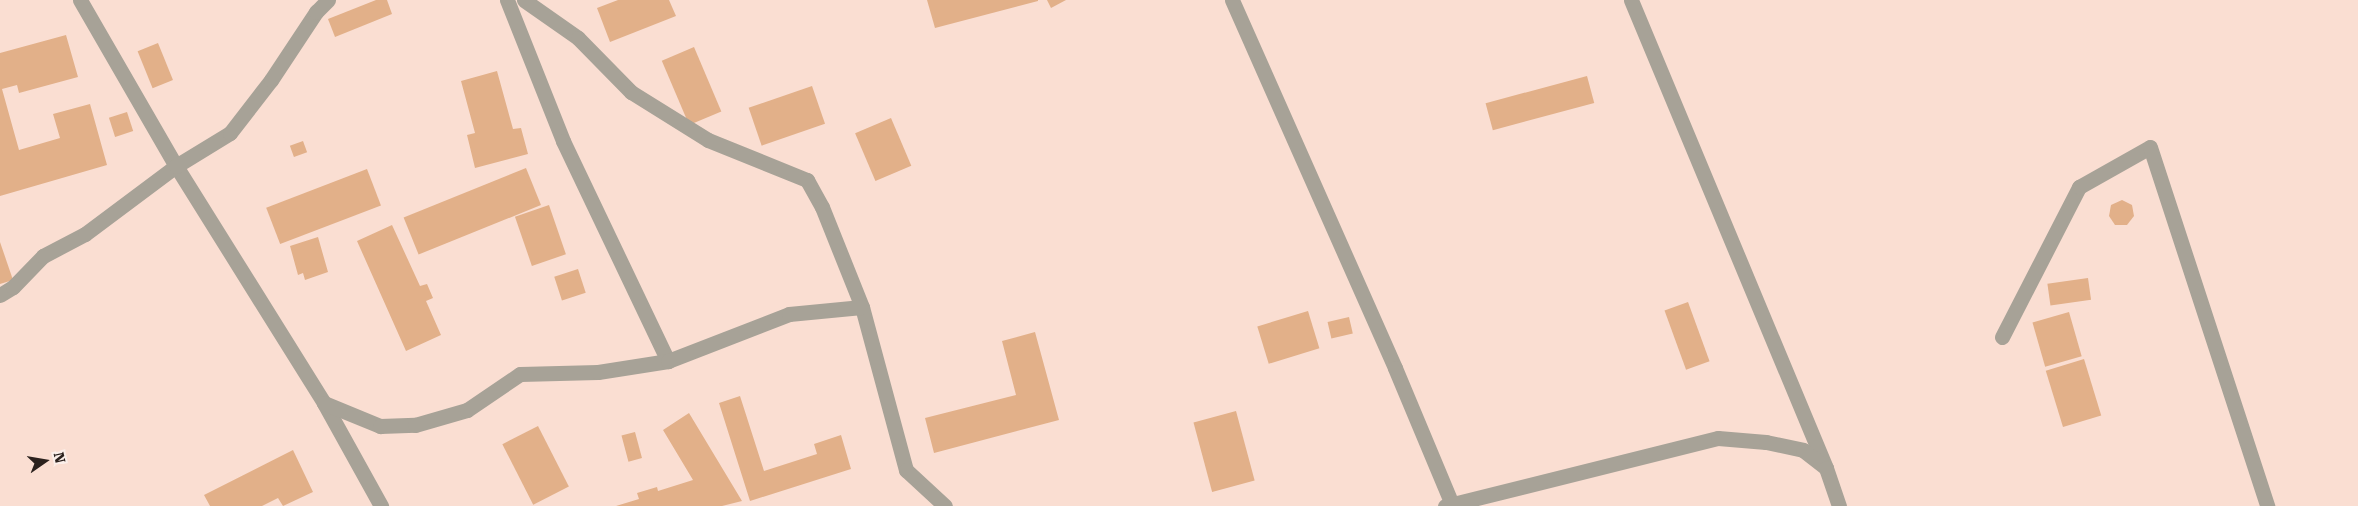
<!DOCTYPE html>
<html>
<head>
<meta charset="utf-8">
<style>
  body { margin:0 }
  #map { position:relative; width:2358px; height:506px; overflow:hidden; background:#faded2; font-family:"Roboto Serif",serif }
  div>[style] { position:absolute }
  .building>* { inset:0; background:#e2b089; transform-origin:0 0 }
  .minor>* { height:15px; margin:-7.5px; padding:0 7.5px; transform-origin:7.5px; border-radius:7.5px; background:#a7a297 }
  span { translate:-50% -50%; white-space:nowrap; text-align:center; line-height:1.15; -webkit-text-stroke:4.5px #fbefea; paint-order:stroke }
  .north { position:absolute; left:20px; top:436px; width:50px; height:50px; -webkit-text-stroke:4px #fbefea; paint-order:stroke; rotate:77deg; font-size:14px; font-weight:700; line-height:20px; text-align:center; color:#2b211d }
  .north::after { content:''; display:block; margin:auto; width:18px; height:22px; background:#2b211d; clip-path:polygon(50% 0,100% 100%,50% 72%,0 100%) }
</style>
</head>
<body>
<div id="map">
  <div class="building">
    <div style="clip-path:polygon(376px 0,387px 0,392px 14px,335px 37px,328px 19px)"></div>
    <div style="clip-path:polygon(618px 0,669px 0,676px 16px,610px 42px,597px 8px)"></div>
    <div style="clip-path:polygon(927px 0,1038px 0,1038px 1px,935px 28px)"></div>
    <div style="clip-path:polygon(1047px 0,1066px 0,1051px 8px)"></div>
    <div style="clip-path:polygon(66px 35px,78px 77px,19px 93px,17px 85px,2px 89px,19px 150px,60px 138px,53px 114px,90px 104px,107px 165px,0 196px,0 53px)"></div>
    <div style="left:158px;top:43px;width:40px;height:22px;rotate:68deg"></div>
    <div style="left:694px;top:47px;width:70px;height:35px;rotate:67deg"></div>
    <div style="clip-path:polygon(497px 71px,513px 129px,521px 128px,528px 154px,475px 168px,467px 135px,475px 133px,461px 81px)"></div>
    <div style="left:1587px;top:76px;width:28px;height:105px;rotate:75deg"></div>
    <div style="left:812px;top:86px;width:40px;height:67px;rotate:71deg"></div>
    <div style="left:127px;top:112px;width:20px;height:19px;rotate:72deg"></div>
    <div style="left:891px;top:118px;width:52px;height:39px;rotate:67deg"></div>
    <div style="left:303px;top:141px;width:12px;height:14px;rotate:70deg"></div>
    <div style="left:526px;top:168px;width:40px;height:132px;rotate:68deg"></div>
    <div style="left:367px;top:169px;width:39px;height:108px;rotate:69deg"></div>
    <div style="clip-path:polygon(2122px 200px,2132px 205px,2134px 216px,2127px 225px,2115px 225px,2109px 216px,2111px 205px)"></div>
    <div style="left:549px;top:205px;width:52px;height:36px;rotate:71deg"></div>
    <div style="clip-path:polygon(392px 225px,420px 286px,427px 284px,433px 298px,426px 301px,441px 335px,406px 351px,357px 241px)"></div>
    <div style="clip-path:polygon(318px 237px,328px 272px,305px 280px,303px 273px,298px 275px,290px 246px)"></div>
    <div style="clip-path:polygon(0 242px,13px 280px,0 284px)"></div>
    <div style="left:578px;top:269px;width:25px;height:25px;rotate:72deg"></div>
    <div style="left:2088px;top:278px;width:22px;height:41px;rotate:82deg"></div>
    <div style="left:1688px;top:302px;width:63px;height:25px;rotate:70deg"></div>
    <div style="left:1308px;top:311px;width:39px;height:53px;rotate:73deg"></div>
    <div style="left:2069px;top:312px;width:46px;height:38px;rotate:74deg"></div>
    <div style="left:1349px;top:317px;width:17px;height:22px;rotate:77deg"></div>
    <div style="clip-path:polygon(1035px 332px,1059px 420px,934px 453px,925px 418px,1016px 395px,1002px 341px)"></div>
    <div style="left:2084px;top:359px;width:59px;height:40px;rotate:73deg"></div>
    <div style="clip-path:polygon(740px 396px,764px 471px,817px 454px,814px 444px,841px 435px,851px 469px,750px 501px,719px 403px)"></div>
    <div style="left:1236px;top:411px;width:72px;height:44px;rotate:75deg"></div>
    <div style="clip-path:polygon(689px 413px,742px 501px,722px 506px,616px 506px,639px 499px,637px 493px,657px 487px,658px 491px,693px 480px,663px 430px)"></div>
    <div style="left:538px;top:426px;width:68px;height:40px;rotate:63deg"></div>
    <div style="left:635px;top:432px;width:27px;height:14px;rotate:75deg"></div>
    <div style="clip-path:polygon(293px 450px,313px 492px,283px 506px,278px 498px,262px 506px,210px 506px,204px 495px)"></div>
  </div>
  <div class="minor">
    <div style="left:80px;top:0;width:192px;rotate:60deg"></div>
    <div style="left:176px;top:166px;width:279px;rotate:58deg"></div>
    <div style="left:324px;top:403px;width:118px;rotate:61deg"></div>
    <div style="left:507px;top:0;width:152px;rotate:68.3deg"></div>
    <div style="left:563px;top:141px;width:244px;rotate:64.5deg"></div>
    <div style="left:524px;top:0;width:66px;rotate:35.1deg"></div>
    <div style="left:578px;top:38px;width:76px;rotate:45.5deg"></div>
    <div style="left:631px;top:92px;width:91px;rotate:31.9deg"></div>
    <div style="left:708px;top:140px;width:107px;rotate:22deg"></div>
    <div style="left:807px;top:180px;width:31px;rotate:61deg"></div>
    <div style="left:822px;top:207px;width:108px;rotate:68.2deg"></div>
    <div style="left:862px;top:307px;width:169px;rotate:74.9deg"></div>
    <div style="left:906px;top:470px;width:53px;rotate:42.7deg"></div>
    <div style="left:1232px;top:0;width:402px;rotate:66.1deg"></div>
    <div style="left:1395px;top:368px;width:147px;rotate:67.3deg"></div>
    <div style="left:1631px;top:0;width:507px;rotate:67.38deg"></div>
    <div style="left:0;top:295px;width:15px;rotate:-32deg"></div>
    <div style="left:13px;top:287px;width:43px;rotate:-45.9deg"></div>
    <div style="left:43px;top:256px;width:47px;rotate:-27.6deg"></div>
    <div style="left:85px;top:234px;width:114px;rotate:-36.8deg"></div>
    <div style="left:176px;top:166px;width:63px;rotate:-31.4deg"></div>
    <div style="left:230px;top:133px;width:67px;rotate:-52.3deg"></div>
    <div style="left:271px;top:80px;width:82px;rotate:-56.5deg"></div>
    <div style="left:316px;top:12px;width:17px;rotate:-45deg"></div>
    <div style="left:2002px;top:337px;width:169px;rotate:-62.8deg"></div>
    <div style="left:2079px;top:187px;width:81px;rotate:-29.4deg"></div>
    <div style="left:2150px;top:147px;width:378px;rotate:71.9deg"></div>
    <div style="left:324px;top:403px;width:61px;rotate:22.3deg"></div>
    <div style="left:380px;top:426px;width:35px;rotate:-2deg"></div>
    <div style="left:415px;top:425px;width:54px;rotate:-16.1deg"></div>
    <div style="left:467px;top:410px;width:64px;rotate:-34.2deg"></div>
    <div style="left:520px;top:374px;width:78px;rotate:-1.5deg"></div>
    <div style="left:598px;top:372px;width:71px;rotate:-8.9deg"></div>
    <div style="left:668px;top:361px;width:130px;rotate:-21.2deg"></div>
    <div style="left:789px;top:314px;width:73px;rotate:-5.5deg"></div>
    <div style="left:1445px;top:506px;width:281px;rotate:-14deg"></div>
    <div style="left:1718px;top:438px;width:48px;rotate:4.8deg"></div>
    <div style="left:1766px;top:442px;width:38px;rotate:12deg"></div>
    <div style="left:1803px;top:450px;width:29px;rotate:38deg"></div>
    <div style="left:1826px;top:468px;width:40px;rotate:71.1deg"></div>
  </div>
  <div class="north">N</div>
</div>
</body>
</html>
